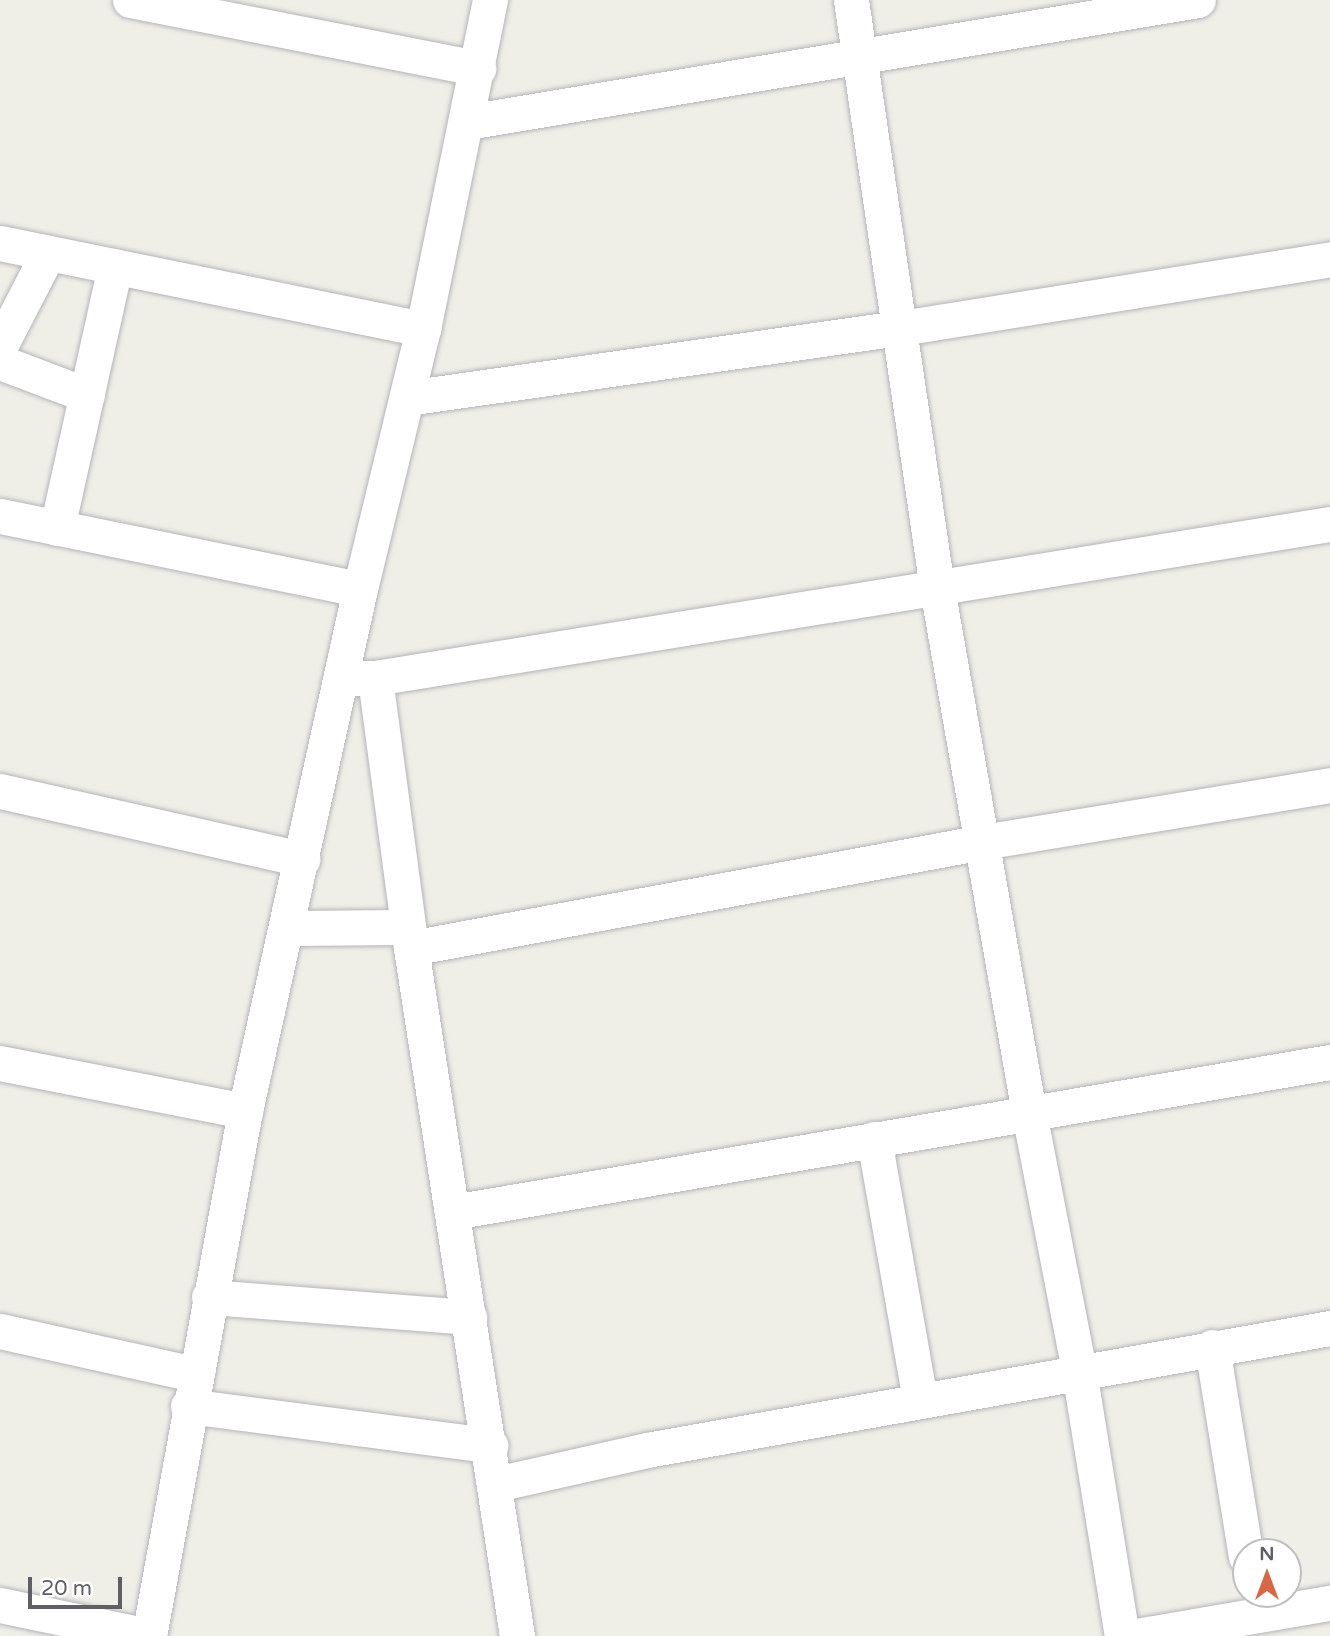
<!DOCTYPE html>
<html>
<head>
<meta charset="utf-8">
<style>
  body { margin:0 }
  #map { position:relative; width:1330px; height:1636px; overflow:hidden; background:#efeee7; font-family:"Varela Round",sans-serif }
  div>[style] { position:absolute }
  .roads { filter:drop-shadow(0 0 2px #b4b5ba) drop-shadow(0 0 2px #b4b5ba) }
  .minor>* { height:35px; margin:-17.5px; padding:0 17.5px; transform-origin:17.5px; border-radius:17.5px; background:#fff }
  span { translate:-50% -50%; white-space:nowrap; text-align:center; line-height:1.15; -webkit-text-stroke:6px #fff; paint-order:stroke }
  .north { position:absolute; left:1232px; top:1538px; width:70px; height:70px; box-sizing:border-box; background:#fff; border:2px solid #bfbfc2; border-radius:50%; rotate:0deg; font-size:19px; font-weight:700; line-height:28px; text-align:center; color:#5e6066 }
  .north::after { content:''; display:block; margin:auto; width:24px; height:32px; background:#d86744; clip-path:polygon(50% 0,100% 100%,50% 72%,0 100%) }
  .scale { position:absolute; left:28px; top:1577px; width:94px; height:32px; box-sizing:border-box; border:4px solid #5e6066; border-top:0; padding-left:9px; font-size:21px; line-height:24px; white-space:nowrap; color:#5e6066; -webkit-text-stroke:5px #fff; paint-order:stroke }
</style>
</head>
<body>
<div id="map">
  <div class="roads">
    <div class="minor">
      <div style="left:130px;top:0;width:355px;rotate:11.1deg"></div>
      <div style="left:851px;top:0;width:594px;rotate:81.68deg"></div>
      <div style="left:937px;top:588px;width:533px;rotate:80.06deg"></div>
      <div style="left:1029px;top:1113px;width:263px;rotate:79deg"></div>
      <div style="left:1079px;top:1371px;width:268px;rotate:80.8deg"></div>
      <div style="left:467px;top:122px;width:741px;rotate:-9.48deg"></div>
      <div style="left:0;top:243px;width:432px;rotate:11.5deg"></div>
      <div style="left:0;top:346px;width:105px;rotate:-62.7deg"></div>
      <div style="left:0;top:362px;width:93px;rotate:20.8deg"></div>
      <div style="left:407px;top:398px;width:499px;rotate:-8.1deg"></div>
      <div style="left:901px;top:328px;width:435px;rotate:-9.1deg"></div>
      <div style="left:0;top:516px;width:367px;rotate:11.5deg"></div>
      <div style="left:57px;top:528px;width:268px;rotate:-77.5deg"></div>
      <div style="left:342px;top:678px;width:33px"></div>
      <div style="left:375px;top:678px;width:967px;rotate:-9.16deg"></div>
      <div style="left:375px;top:678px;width:272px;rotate:82.4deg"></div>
      <div style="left:411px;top:948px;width:696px;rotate:81.24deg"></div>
      <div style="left:0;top:791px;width:310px;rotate:12.7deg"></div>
      <div style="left:286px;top:928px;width:122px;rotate:-0.5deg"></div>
      <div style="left:411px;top:948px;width:582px;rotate:-10.5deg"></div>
      <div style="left:983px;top:842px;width:352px;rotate:-9.3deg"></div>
      <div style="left:0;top:1063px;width:250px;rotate:11.1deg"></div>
      <div style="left:874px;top:1139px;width:264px;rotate:80deg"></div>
      <div style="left:453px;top:1212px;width:890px;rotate:-9.71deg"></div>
      <div style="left:209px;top:1297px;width:261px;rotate:4.4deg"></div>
      <div style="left:0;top:1331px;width:199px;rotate:12.5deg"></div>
      <div style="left:1212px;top:1347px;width:212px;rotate:80.8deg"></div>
      <div style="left:188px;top:1406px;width:305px;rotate:7.4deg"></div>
      <div style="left:496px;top:1484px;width:155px;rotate:-12.7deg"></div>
      <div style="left:647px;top:1450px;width:694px;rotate:-10.13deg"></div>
      <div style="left:0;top:1605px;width:152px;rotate:11.8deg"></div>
      <div style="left:149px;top:1636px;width:534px;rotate:-79.64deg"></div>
      <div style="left:245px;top:1111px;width:535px;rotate:-77.58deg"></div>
      <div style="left:360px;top:589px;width:268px;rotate:-76.4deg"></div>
      <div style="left:423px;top:329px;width:336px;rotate:-78.5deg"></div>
      <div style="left:1136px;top:1636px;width:197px;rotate:-9.7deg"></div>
    </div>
  </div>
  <div class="north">N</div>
  <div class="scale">20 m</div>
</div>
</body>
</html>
